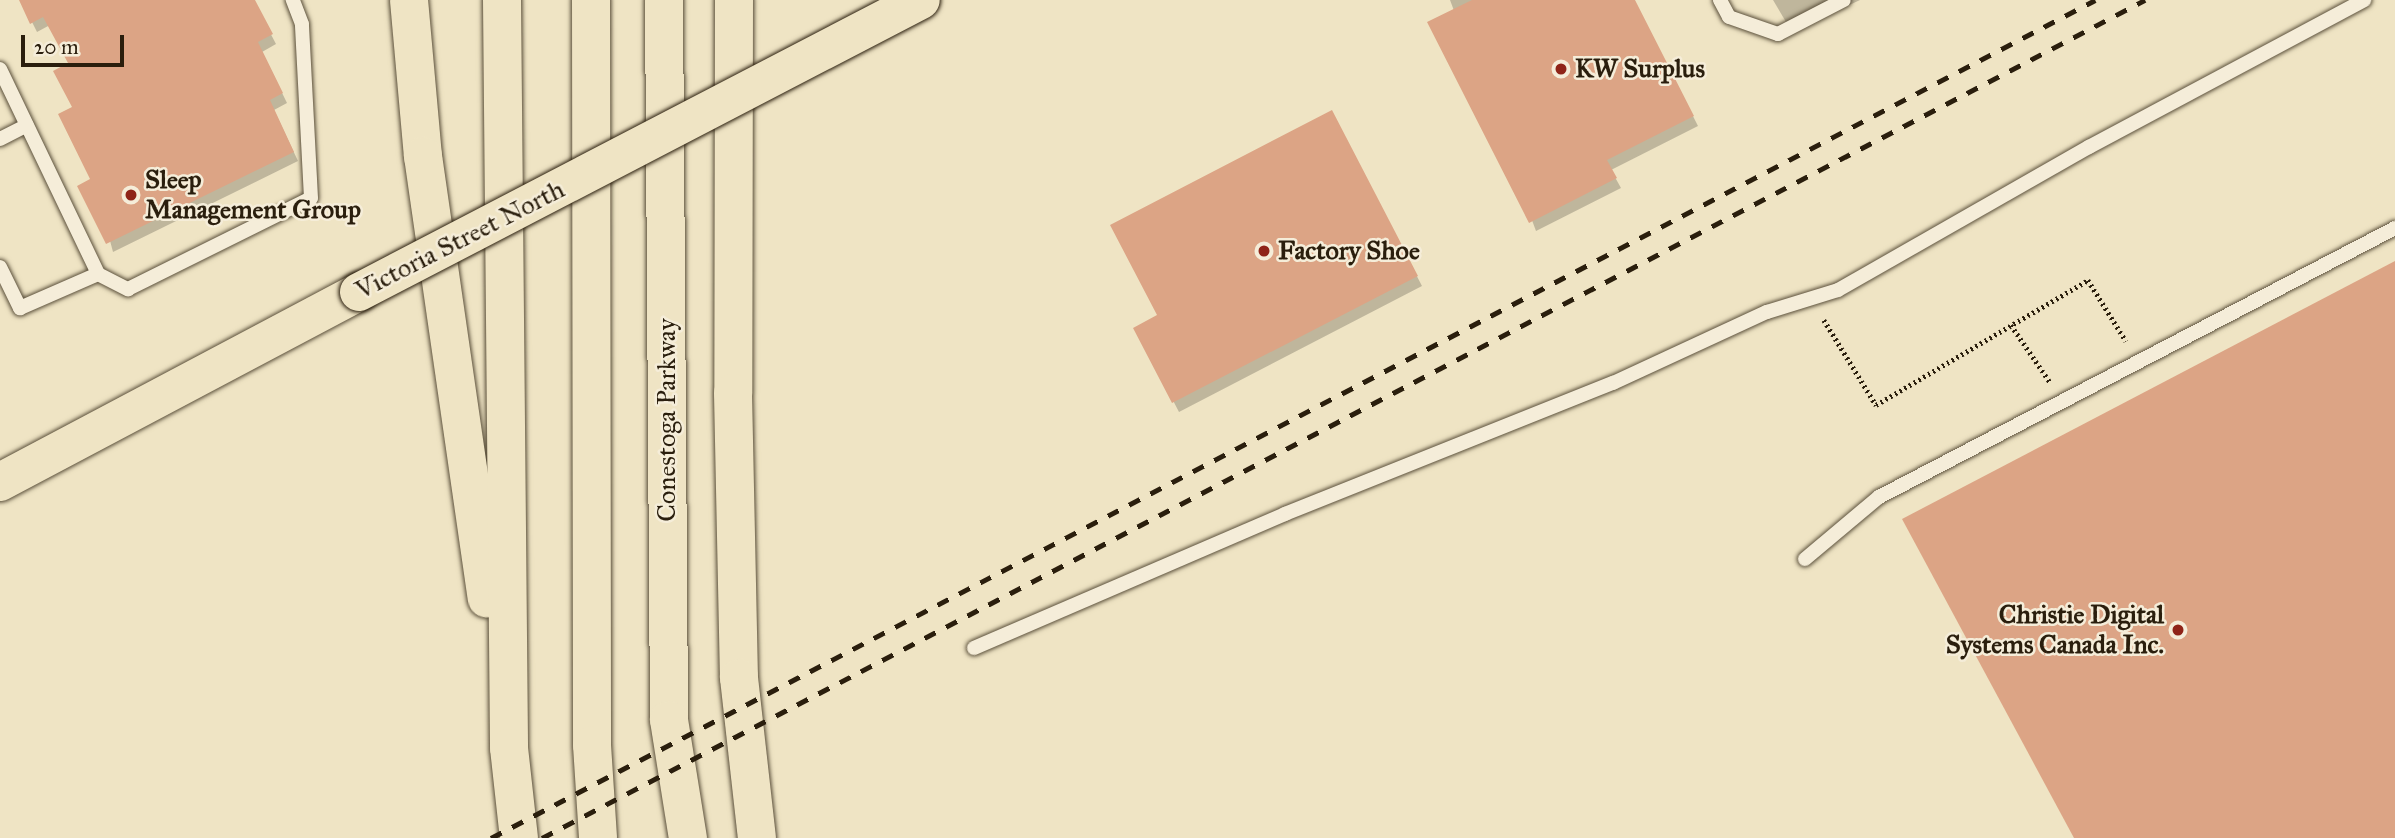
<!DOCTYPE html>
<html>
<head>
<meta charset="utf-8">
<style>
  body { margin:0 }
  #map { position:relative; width:2395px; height:838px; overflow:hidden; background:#efe4c4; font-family:"IM FELL Great Primer",serif }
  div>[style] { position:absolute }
  .shadow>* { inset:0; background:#0003 }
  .building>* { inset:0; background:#dca485 }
  .path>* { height:4.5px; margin-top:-2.25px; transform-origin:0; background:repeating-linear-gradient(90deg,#2a1e0d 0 2px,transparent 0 5.5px) }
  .roads { filter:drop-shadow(0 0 2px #5b503b) drop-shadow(0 0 2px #5b503b) }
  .service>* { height:14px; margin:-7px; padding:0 7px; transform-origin:7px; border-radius:7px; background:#f5edd9 }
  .primary>* { height:38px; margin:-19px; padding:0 19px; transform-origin:19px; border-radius:19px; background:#efe4c4 }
  .motorway>* { height:38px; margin:-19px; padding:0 19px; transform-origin:19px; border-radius:19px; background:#efe4c4 }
  .rail>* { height:5px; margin-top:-2.5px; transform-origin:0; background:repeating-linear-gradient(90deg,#2a1e0d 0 12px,transparent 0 24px) }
  .bridges { filter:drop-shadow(0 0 2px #2a1e0d) drop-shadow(0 0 2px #2a1e0d) }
  .primary-bridge>* { height:38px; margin:-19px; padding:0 19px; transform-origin:19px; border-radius:19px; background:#efe4c4 }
  .dots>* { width:19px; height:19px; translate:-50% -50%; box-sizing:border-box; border:4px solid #f5edd9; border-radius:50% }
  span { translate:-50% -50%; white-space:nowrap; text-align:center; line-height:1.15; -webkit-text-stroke:5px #f5edd9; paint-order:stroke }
  .poi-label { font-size:26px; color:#2a1e0d; font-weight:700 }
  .left { translate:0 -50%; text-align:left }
  .right { translate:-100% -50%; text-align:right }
  .street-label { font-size:26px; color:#2a1e0d }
  .scale { position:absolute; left:21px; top:35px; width:103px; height:32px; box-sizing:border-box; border:4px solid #2a1e0d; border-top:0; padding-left:9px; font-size:21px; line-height:24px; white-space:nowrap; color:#2a1e0d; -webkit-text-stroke:5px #f5edd9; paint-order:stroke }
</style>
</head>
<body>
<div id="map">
  <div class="shadow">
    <div style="clip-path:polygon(21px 0,253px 0,276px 44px,262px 52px,287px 103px,274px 110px,298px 161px,113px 252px,75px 108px,70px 64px,50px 25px,37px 32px)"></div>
    <div style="clip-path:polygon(1450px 0,1634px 0,1698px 126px,1611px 170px,1621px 188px,1536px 231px)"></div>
    <div style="clip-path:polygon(1773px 0,1860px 0,1792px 32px)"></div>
    <div style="clip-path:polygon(1337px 122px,1422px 286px,1179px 412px,1135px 328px,1159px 316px)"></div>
  </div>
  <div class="building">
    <div style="clip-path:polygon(19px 0,255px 0,273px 34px,258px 42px,283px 93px,270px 100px,294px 152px,106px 244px,77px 186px,90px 179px,58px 114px,72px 107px,53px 71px,68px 63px,43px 17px,30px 24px)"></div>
    <div style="clip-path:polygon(1472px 0,1635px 0,1694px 116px,1607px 160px,1617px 178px,1529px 223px,1427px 22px)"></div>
    <div style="clip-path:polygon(1332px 110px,1418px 276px,1172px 403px,1133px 328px,1157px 315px,1110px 225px)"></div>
    <div style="clip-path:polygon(2395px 261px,2395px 838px,2074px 838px,1902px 519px)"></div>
  </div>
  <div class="path">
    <div style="left:1824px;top:320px;width:100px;rotate:58.5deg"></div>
    <div style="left:1876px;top:405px;width:246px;rotate:-30.5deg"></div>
    <div style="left:2088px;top:280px;width:72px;rotate:58.1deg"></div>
    <div style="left:2011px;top:325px;width:69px;rotate:55.6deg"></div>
  </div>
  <div class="roads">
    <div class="service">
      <div style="left:1720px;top:0;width:19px;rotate:62deg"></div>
      <div style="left:1729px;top:17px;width:52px;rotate:19.1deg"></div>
      <div style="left:1778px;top:34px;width:74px;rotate:-27.3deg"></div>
      <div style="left:0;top:69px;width:227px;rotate:64.4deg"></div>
      <div style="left:0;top:139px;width:30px;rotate:-27deg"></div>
      <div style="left:0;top:267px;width:46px;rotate:64deg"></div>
      <div style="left:20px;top:308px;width:85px;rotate:-23.6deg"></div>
      <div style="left:98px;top:274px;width:34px;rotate:27deg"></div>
      <div style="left:128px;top:289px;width:204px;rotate:-26.4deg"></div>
      <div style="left:311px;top:198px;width:174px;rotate:-93deg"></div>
      <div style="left:302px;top:24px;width:26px;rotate:-111deg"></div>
      <div style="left:1805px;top:559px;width:97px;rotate:-40deg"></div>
      <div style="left:1879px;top:497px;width:582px;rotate:-27.53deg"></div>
      <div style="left:974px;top:648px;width:339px;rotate:-23.3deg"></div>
      <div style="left:1285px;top:514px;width:353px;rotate:-21.8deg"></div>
      <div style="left:1613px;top:383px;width:170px;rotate:-24.8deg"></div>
      <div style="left:1767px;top:312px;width:74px;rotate:-17.2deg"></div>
      <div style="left:1838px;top:290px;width:289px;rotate:-29.7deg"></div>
      <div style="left:2089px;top:147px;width:312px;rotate:-28.1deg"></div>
    </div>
    <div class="primary">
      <div style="left:0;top:482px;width:406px;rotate:-27.9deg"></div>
    </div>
    <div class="motorway">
      <div style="left:409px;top:0;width:157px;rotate:84.9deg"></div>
      <div style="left:423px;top:156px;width:447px;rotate:81.8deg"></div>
      <div style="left:502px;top:0;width:748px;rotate:89.46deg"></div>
      <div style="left:509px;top:748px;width:91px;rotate:83.7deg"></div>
      <div style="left:591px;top:0;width:745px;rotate:89.92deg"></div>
      <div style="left:592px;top:745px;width:93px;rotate:86.3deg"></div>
      <div style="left:664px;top:0;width:720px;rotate:89.6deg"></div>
      <div style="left:669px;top:720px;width:120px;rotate:80.9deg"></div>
      <div style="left:734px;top:0;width:393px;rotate:90.1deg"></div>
      <div style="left:733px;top:393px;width:285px;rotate:88.8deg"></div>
      <div style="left:739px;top:678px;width:161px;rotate:83.6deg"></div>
    </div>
  </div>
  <div class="rail">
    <div style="left:491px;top:838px;width:1810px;rotate:-27.58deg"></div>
    <div style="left:542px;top:838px;width:1809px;rotate:-27.6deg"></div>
  </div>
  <div class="bridges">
    <div class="primary-bridge">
      <div style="left:359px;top:292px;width:633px;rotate:-27.46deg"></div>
    </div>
  </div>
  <div class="dots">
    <div style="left:1561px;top:69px;background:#8f2418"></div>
    <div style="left:131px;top:195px;background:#8f2418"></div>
    <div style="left:1264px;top:251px;background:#8f2418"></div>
    <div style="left:2178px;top:630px;background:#8f2418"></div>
  </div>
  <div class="poi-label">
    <span class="left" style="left:1575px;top:69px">KW Surplus</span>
    <span class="left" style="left:145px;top:195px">Sleep<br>Management Group</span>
    <span class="left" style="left:1278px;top:251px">Factory Shoe</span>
    <span class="right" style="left:2164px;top:630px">Christie Digital<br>Systems Canada Inc.</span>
  </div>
  <div class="street-label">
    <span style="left:460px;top:240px;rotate:-27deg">Victoria Street North</span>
    <span style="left:667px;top:420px;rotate:-90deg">Conestoga Parkway</span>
  </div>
  <div class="scale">20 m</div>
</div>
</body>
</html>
